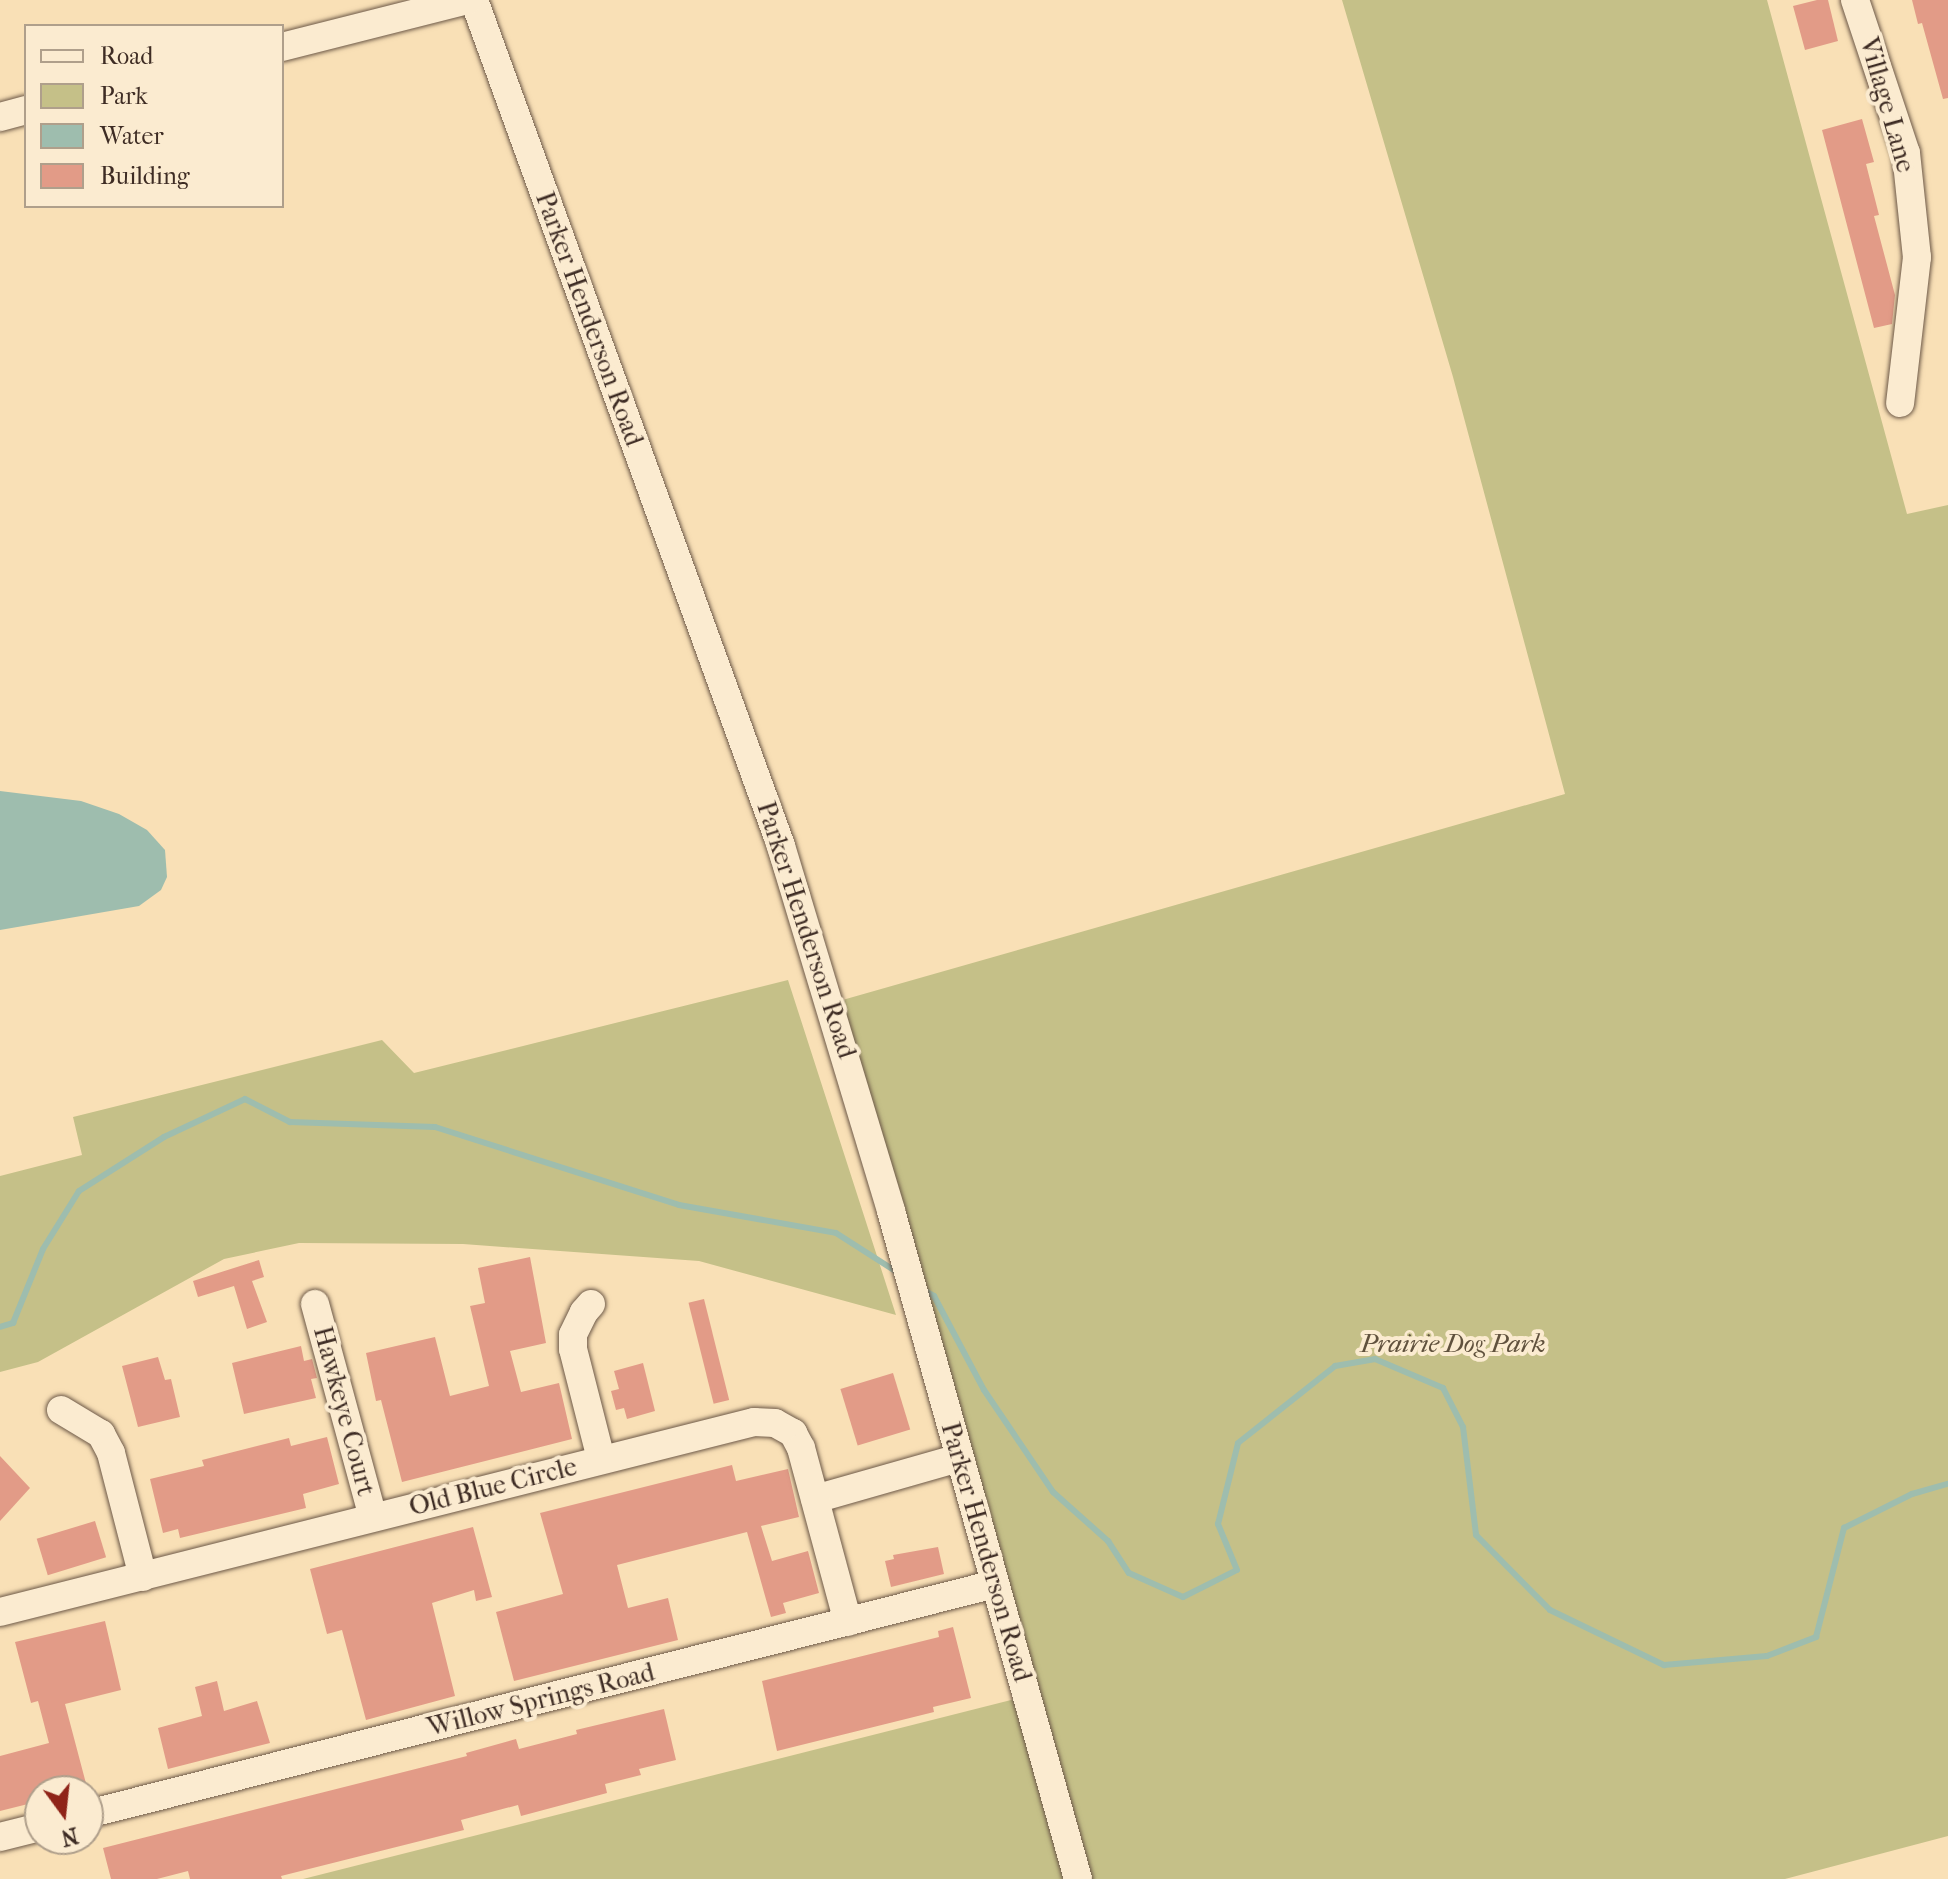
<!DOCTYPE html>
<html>
<head>
<meta charset="utf-8">
<style>
  body { margin:0 }
  #map { position:relative; width:1948px; height:1879px; overflow:hidden; background:#f9e0b6; font-family:"IM FELL French Canon",serif }
  div>[style] { position:absolute }
  .green>* { inset:0; background:#c5c088 }
  .water>* { inset:0; background:#9ebdae }
  .stream>* { height:6px; margin:-3px; padding:0 3px; transform-origin:3px; border-radius:3px; background:#9ebdae }
  .building>* { inset:0; background:#e29b87; transform-origin:0 0 }
  .roads { filter:drop-shadow(0 0 2px #6d5948) drop-shadow(0 0 2px #6d5948) }
  .minor>* { height:28px; margin:-14px; padding:0 14px; transform-origin:14px; border-radius:14px; background:#fbebd0 }
  span { translate:-50% -50%; white-space:nowrap; text-align:center; line-height:1.15; -webkit-text-stroke:8px #fbebd0; paint-order:stroke }
  .street-label { font-size:26px; color:#3e2c24 }
  .park-label { font-size:26px; color:#60513d; font-style:italic }
  .legend { position:absolute; left:24px; top:24px; width:260px; height:184px; box-sizing:border-box; background:#fbebd0; border:2px solid #af9f8b; margin:0; padding:10px 14px; list-style:none; font-size:24px; color:#3e2c24 }
  .legend li { display:flex; align-items:center; gap:16px; height:40px }
  .legend b { width:40px; border:2px solid #af9f8b }
  .north { position:absolute; left:24px; top:1775px; width:80px; height:80px; box-sizing:border-box; background:#fbebd0; border:2px solid #af9f8b; border-radius:50%; rotate:165deg; font-size:22px; font-weight:700; line-height:32px; text-align:center; color:#3e2c24 }
  .north::after { content:''; display:block; margin:auto; width:28px; height:36px; background:#8f2418; clip-path:polygon(50% 0,100% 100%,50% 72%,0 100%) }
</style>
</head>
<body>
<div id="map">
  <div class="green">
    <div style="clip-path:polygon(1342px 0,1767px 0,1907px 514px,1948px 505px,1948px 1836px,1785px 1879px,1090px 1879px,839px 1001px,1565px 794px,1453px 377px)"></div>
    <div style="clip-path:polygon(788px 980px,896px 1315px,699px 1261px,463px 1244px,299px 1243px,224px 1259px,38px 1362px,0 1372px,0 1176px,82px 1155px,73px 1117px,382px 1040px,414px 1073px)"></div>
    <div style="clip-path:polygon(1015px 1699px,1064px 1879px,303px 1879px)"></div>
  </div>
  <div class="water">
    <div style="clip-path:polygon(0 791px,81px 801px,119px 814px,147px 830px,165px 850px,167px 877px,161px 890px,139px 906px,0 930px)"></div>
  </div>
  <div class="stream">
    <div style="left:922px;top:1289px;width:14px;rotate:30deg"></div>
    <div style="left:934px;top:1296px;width:106px;rotate:62deg"></div>
    <div style="left:984px;top:1390px;width:123px;rotate:55.9deg"></div>
    <div style="left:1053px;top:1492px;width:74px;rotate:41.7deg"></div>
    <div style="left:1108px;top:1541px;width:38px;rotate:57deg"></div>
    <div style="left:1129px;top:1573px;width:59px;rotate:24deg"></div>
    <div style="left:1183px;top:1597px;width:60px;rotate:-26.6deg"></div>
    <div style="left:1237px;top:1570px;width:50px;rotate:-112.4deg"></div>
    <div style="left:1218px;top:1524px;width:83px;rotate:-76.1deg"></div>
    <div style="left:1238px;top:1443px;width:124px;rotate:-38.4deg"></div>
    <div style="left:1335px;top:1366px;width:41px;rotate:-9.9deg"></div>
    <div style="left:1375px;top:1359px;width:74px;rotate:23.1deg"></div>
    <div style="left:1443px;top:1388px;width:44px;rotate:62.9deg"></div>
    <div style="left:1463px;top:1427px;width:109px;rotate:83.1deg"></div>
    <div style="left:1476px;top:1535px;width:105px;rotate:45.4deg"></div>
    <div style="left:1550px;top:1610px;width:127px;rotate:25.8deg"></div>
    <div style="left:1664px;top:1665px;width:103px;rotate:-5deg"></div>
    <div style="left:1767px;top:1656px;width:53px;rotate:-21.2deg"></div>
    <div style="left:1816px;top:1637px;width:113px;rotate:-75.6deg"></div>
    <div style="left:1844px;top:1528px;width:76px;rotate:-26.6deg"></div>
    <div style="left:1912px;top:1494px;width:37px;rotate:-16deg"></div>
    <div style="left:0;top:1327px;width:14px;rotate:-17deg"></div>
    <div style="left:13px;top:1323px;width:80px;rotate:-67.9deg"></div>
    <div style="left:43px;top:1249px;width:68px;rotate:-58.2deg"></div>
    <div style="left:79px;top:1191px;width:101px;rotate:-32.4deg"></div>
    <div style="left:164px;top:1137px;width:89px;rotate:-25.1deg"></div>
    <div style="left:245px;top:1099px;width:51px;rotate:27.1deg"></div>
    <div style="left:290px;top:1122px;width:145px;rotate:2deg"></div>
    <div style="left:435px;top:1127px;width:256px;rotate:17.7deg"></div>
    <div style="left:679px;top:1205px;width:159px;rotate:10.1deg"></div>
    <div style="left:836px;top:1233px;width:76px;rotate:32.6deg"></div>
  </div>
  <div class="building">
    <div style="clip-path:polygon(1817px 0,1828px 0,1838px 41px,1805px 50px,1793px 6px)"></div>
    <div style="clip-path:polygon(1912px 0,1948px 0,1948px 98px,1943px 99px,1922px 23px,1918px 24px)"></div>
    <div style="clip-path:polygon(1862px 119px,1874px 162px,1866px 164px,1879px 215px,1874px 216px,1895px 295px,1892px 324px,1874px 328px,1822px 130px)"></div>
    <div style="clip-path:polygon(530px 1257px,546px 1343px,510px 1351px,521px 1392px,559px 1383px,572px 1439px,402px 1482px,381px 1400px,376px 1401px,366px 1353px,435px 1337px,450px 1396px,489px 1386px,470px 1306px,485px 1303px,478px 1268px)"></div>
    <div style="clip-path:polygon(259px 1260px,264px 1277px,252px 1281px,267px 1322px,247px 1329px,234px 1286px,198px 1297px,193px 1281px)"></div>
    <div style="left:704px;top:1299px;width:104px;height:16px;rotate:76deg"></div>
    <div style="clip-path:polygon(301px 1346px,304px 1361px,312px 1359px,317px 1378px,311px 1379px,316px 1398px,244px 1414px,232px 1363px)"></div>
    <div style="clip-path:polygon(158px 1357px,165px 1380px,171px 1379px,180px 1417px,138px 1427px,122px 1366px)"></div>
    <div style="clip-path:polygon(643px 1363px,655px 1411px,627px 1419px,624px 1408px,616px 1410px,611px 1391px,619px 1389px,614px 1371px)"></div>
    <div style="left:893px;top:1373px;width:59px;height:55px;rotate:73deg"></div>
    <div style="clip-path:polygon(327px 1437px,339px 1484px,303px 1494px,306px 1508px,180px 1538px,178px 1529px,163px 1533px,150px 1479px,204px 1466px,202px 1460px,289px 1438px,291px 1446px)"></div>
    <div style="clip-path:polygon(0 1456px,30px 1488px,0 1521px)"></div>
    <div style="clip-path:polygon(732px 1465px,736px 1481px,788px 1469px,799px 1517px,761px 1526px,772px 1561px,808px 1551px,819px 1593px,783px 1603px,786px 1613px,771px 1617px,747px 1532px,617px 1565px,628px 1608px,668px 1598px,678px 1640px,514px 1681px,496px 1612px,563px 1594px,540px 1513px)"></div>
    <div style="left:95px;top:1521px;width:38px;height:61px;rotate:73deg"></div>
    <div style="clip-path:polygon(473px 1527px,492px 1597px,476px 1601px,474px 1590px,432px 1603px,455px 1696px,366px 1720px,342px 1630px,327px 1634px,310px 1569px)"></div>
    <div style="clip-path:polygon(938px 1547px,944px 1574px,891px 1587px,885px 1561px,894px 1559px,893px 1555px)"></div>
    <div style="clip-path:polygon(105px 1621px,121px 1690px,65px 1704px,88px 1791px,40px 1791px,40px 1801px,0 1811px,0 1756px,49px 1743px,38px 1701px,31px 1703px,15px 1642px)"></div>
    <div style="clip-path:polygon(953px 1627px,971px 1698px,933px 1707px,934px 1712px,777px 1751px,762px 1681px,939px 1637px,938px 1631px)"></div>
    <div style="clip-path:polygon(217px 1681px,224px 1711px,257px 1701px,270px 1743px,168px 1769px,158px 1728px,202px 1716px,195px 1687px)"></div>
    <div style="clip-path:polygon(664px 1709px,676px 1760px,639px 1769px,641px 1775px,605px 1784px,607px 1793px,521px 1816px,518px 1805px,461px 1820px,464px 1830px,281px 1876px,282px 1879px,190px 1879px,188px 1871px,157px 1879px,111px 1879px,103px 1848px,467px 1756px,466px 1753px,516px 1739px,519px 1749px,577px 1734px,576px 1730px)"></div>
  </div>
  <div class="roads">
    <div class="minor">
      <div style="left:474px;top:0;width:900px;rotate:70.05deg"></div>
      <div style="left:781px;top:846px;width:381px;rotate:73.2deg"></div>
      <div style="left:891px;top:1211px;width:694px;rotate:74.36deg"></div>
      <div style="left:1855px;top:0;width:161px;rotate:71.6deg"></div>
      <div style="left:1906px;top:153px;width:105px;rotate:84deg"></div>
      <div style="left:1917px;top:257px;width:147px;rotate:96.6deg"></div>
      <div style="left:282px;top:47px;width:192px;rotate:-14.2deg"></div>
      <div style="left:0;top:117px;width:27px;rotate:-15deg"></div>
      <div style="left:315px;top:1304px;width:221px;rotate:74.8deg"></div>
      <div style="left:591px;top:1304px;width:11px;rotate:131deg"></div>
      <div style="left:584px;top:1312px;width:25px;rotate:116deg"></div>
      <div style="left:573px;top:1335px;width:14px;rotate:90deg"></div>
      <div style="left:573px;top:1349px;width:114px;rotate:75.7deg"></div>
      <div style="left:61px;top:1410px;width:47px;rotate:31deg"></div>
      <div style="left:101px;top:1434px;width:21px;rotate:62deg"></div>
      <div style="left:111px;top:1453px;width:128px;rotate:75.5deg"></div>
      <div style="left:815px;top:1499px;width:150px;rotate:-15.9deg"></div>
      <div style="left:0;top:1612px;width:778px;rotate:-14.14deg"></div>
      <div style="left:754px;top:1422px;width:21px;rotate:3deg"></div>
      <div style="left:775px;top:1423px;width:21px;rotate:29deg"></div>
      <div style="left:793px;top:1433px;width:17px;rotate:62deg"></div>
      <div style="left:801px;top:1448px;width:180px;rotate:74.9deg"></div>
      <div style="left:88px;top:1814px;width:936px;rotate:-14.23deg"></div>
      <div style="left:0;top:1837px;width:41px;rotate:-14deg"></div>
    </div>
  </div>
  <div class="street-label">
    <span style="left:1887px;top:105px;rotate:74deg">Village Lane</span>
    <span style="left:589px;top:319px;rotate:70deg">Parker Henderson Road</span>
    <span style="left:806px;top:930px;rotate:72deg">Parker Henderson Road</span>
    <span style="left:344px;top:1411px;rotate:75deg">Hawkeye Court</span>
    <span style="left:493px;top:1487px;rotate:-14deg">Old Blue Circle</span>
    <span style="left:986px;top:1552px;rotate:74deg">Parker Henderson Road</span>
    <span style="left:541px;top:1700px;rotate:-14deg">Willow Springs Road</span>
  </div>
  <div class="park-label">
    <span style="left:1453px;top:1344px">Prairie Dog Park</span>
  </div>
  <ul class="legend">
  <li><b style="height:10px;background:#fbebd0"></b>Road</li>
  <li><b style="height:22px;background:#c5c088"></b>Park</li>
  <li><b style="height:22px;background:#9ebdae"></b>Water</li>
  <li><b style="height:22px;background:#e29b87"></b>Building</li>
  </ul>
  <div class="north">N</div>
</div>
</body>
</html>
